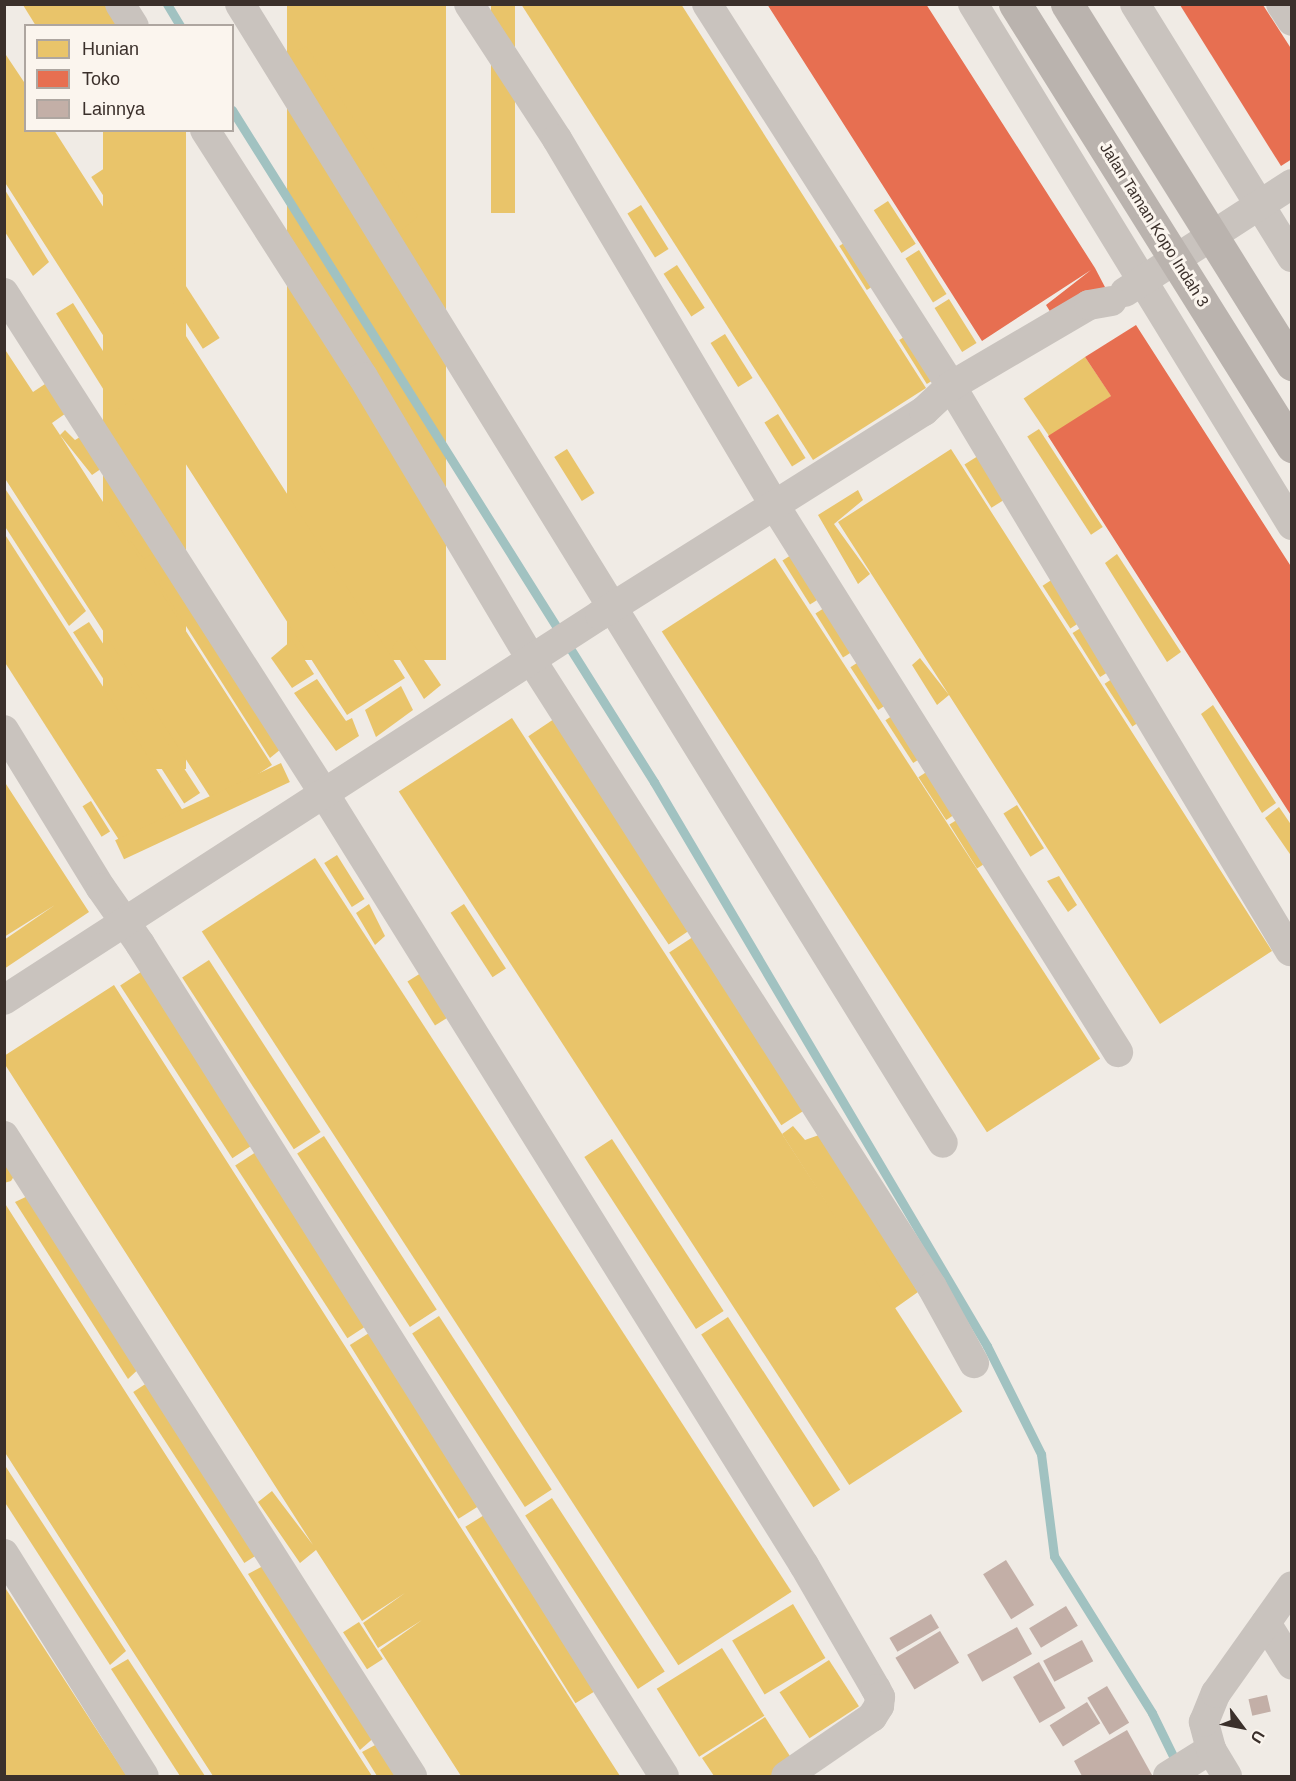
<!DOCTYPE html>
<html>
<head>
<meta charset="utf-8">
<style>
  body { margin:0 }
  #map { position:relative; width:1296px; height:1781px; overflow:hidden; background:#f0ebe5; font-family:Arial,sans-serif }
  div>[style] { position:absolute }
  .homes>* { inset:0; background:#e9c46a; transform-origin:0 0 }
  .shops>* { inset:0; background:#e76f51 }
  .stream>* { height:9px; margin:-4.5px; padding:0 4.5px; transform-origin:4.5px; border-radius:4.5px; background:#a1c2c1 }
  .building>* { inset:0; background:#c3afa7; transform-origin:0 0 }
  .minor>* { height:30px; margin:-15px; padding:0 15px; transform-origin:15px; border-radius:15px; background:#c9c3be }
  .secondary>* { height:33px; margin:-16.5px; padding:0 16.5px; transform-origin:16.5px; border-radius:16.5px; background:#bab3ae }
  span { translate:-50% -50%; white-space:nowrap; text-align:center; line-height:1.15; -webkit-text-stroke:6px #fbf5ee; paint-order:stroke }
  .street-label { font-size:16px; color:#3b302b }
  .frame { position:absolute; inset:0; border:6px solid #3b302b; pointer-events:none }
  .legend { position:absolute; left:24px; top:24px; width:210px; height:108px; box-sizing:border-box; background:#fbf5ee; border:2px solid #aea6a0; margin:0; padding:8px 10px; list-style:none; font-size:18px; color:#3b302b }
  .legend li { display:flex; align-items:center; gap:12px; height:30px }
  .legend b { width:30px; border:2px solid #aea6a0 }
  .north { position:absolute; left:1212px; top:1697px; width:60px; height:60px; -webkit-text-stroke:4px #fbf5ee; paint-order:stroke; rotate:122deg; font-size:16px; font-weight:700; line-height:24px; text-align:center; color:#3b302b }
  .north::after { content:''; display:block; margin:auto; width:21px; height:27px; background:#3b302b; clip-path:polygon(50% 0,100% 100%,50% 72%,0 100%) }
</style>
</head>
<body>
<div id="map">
  <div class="homes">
    <div style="left:287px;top:4px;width:159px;height:656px"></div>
    <div style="left:491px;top:4px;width:24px;height:209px"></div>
    <div style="clip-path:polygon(521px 4px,681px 4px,926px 388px,813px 460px)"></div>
    <div style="clip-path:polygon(23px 5px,105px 5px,118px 26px,36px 26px)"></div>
    <div style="clip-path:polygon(306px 46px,418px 216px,401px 231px,289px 55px)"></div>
    <div style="clip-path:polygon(4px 52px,26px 85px,26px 130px,54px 130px,405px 678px,347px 715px,4px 181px)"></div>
    <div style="left:103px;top:130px;width:83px;height:639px"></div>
    <div style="left:108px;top:166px;width:205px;height:20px;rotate:57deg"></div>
    <div style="clip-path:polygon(5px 190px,49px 262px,33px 276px,5px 232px)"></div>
    <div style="left:888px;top:201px;width:51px;height:17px;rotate:57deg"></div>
    <div style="left:641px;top:205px;width:52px;height:16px;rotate:58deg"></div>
    <div style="left:852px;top:238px;width:52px;height:15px;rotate:58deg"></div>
    <div style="left:919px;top:250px;width:52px;height:16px;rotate:58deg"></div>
    <div style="left:677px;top:265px;width:51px;height:16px;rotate:57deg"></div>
    <div style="left:949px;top:299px;width:52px;height:17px;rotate:58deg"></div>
    <div style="left:73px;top:303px;width:114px;height:20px;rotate:58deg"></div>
    <div style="left:912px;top:332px;width:52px;height:15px;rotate:58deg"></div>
    <div style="left:725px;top:334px;width:52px;height:17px;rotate:58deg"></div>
    <div style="clip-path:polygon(4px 348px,33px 392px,48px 382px,69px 411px,52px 423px,60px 435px,65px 430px,75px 440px,85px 434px,108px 464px,92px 475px,60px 435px,272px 765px,214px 803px,4px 477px)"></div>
    <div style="left:1085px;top:357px;width:47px;height:74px;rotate:56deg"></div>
    <div style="left:778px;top:414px;width:52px;height:16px;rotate:58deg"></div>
    <div style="left:1039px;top:429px;width:117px;height:14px;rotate:57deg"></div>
    <div style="left:567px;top:449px;width:52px;height:15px;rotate:58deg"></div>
    <div style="clip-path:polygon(951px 449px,1272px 951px,1160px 1024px,949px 695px,937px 705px,912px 665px,920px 658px,949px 695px,838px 522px)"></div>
    <div style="left:978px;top:456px;width:51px;height:16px;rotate:58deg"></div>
    <div style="clip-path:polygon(4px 487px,86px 611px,69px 626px,4px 525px)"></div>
    <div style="clip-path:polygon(858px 490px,863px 500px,834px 524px,870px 574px,858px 584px,818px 515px)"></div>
    <div style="left:146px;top:528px;width:24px;height:20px;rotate:54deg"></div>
    <div style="clip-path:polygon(4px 533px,187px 817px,128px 854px,4px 661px)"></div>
    <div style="left:796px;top:552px;width:52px;height:16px;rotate:58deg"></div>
    <div style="clip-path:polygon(1117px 554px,1181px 652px,1167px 662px,1105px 563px)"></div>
    <div style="left:775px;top:558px;width:597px;height:135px;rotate:57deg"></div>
    <div style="clip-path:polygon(175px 573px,287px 744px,270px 758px,158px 582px)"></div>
    <div style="left:1056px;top:577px;width:51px;height:16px;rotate:57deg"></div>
    <div style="left:829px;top:605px;width:52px;height:16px;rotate:58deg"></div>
    <div style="left:89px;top:622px;width:204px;height:19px;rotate:57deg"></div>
    <div style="left:1087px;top:624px;width:52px;height:17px;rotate:58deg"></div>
    <div style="clip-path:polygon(405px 632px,441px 685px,424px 699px,392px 647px)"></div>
    <div style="clip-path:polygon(292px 640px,314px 674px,292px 688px,271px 658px)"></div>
    <div style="left:863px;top:659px;width:51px;height:15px;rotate:57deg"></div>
    <div style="left:1118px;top:675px;width:51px;height:16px;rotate:57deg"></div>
    <div style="clip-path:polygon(317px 679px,346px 721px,352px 718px,359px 736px,336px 751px,294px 693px)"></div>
    <div style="clip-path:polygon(401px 686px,413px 710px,376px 737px,365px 710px)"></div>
    <div style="clip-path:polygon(1213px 705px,1276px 803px,1262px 813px,1201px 714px)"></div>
    <div style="left:898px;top:712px;width:51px;height:15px;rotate:57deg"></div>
    <div style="left:512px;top:718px;width:827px;height:135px;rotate:57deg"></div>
    <div style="left:554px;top:719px;width:251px;height:31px;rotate:56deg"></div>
    <div style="left:281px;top:763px;width:21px;height:183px;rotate:65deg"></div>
    <div style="left:931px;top:769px;width:51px;height:15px;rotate:57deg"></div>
    <div style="clip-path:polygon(4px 781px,89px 912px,4px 969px,4px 940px,55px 905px,4px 937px)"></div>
    <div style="left:91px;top:801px;width:36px;height:10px;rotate:58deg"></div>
    <div style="left:1017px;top:805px;width:51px;height:16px;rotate:58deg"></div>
    <div style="clip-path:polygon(1279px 807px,1292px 826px,1292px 857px,1265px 818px)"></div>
    <div style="left:963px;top:816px;width:52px;height:16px;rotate:58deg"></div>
    <div style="left:337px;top:855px;width:52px;height:15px;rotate:58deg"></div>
    <div style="left:315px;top:858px;width:875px;height:135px;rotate:57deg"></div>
    <div style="clip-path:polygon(1059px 876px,1077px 905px,1068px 912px,1047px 881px)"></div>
    <div style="clip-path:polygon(369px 904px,385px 936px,375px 945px,356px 913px)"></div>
    <div style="left:464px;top:904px;width:77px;height:16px;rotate:57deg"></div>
    <div style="left:696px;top:935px;width:206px;height:32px;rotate:57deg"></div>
    <div style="left:209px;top:960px;width:205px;height:32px;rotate:57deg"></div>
    <div style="left:147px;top:968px;width:206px;height:32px;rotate:57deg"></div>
    <div style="left:421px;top:973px;width:52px;height:16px;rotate:58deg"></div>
    <div style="clip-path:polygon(114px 985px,435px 1487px,620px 1776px,461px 1776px,380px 1650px,422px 1620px,378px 1648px,363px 1623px,405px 1593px,362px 1621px,316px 1550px,300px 1563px,258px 1502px,272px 1491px,313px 1545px,4px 1063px,4px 1056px)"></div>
    <div style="clip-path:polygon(793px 1126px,805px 1140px,819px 1135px,918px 1292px,894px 1309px,782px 1134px)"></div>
    <div style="left:324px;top:1136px;width:207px;height:32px;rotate:57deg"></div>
    <div style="left:612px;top:1139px;width:205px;height:33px;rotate:57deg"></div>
    <div style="clip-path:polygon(4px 1148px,18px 1170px,11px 1181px,4px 1183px)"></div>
    <div style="left:262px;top:1148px;width:206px;height:32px;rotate:57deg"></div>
    <div style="clip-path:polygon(32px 1194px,144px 1364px,128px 1379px,15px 1202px)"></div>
    <div style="clip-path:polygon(4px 1202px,162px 1449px,372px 1776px,213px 1776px,72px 1557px,4px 1451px)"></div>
    <div style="left:439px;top:1316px;width:207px;height:32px;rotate:57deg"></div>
    <div style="left:728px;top:1317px;width:206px;height:32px;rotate:57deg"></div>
    <div style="left:377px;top:1328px;width:205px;height:32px;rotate:58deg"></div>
    <div style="left:150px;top:1381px;width:204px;height:20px;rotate:57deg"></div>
    <div style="clip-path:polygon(4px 1464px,126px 1651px,110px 1665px,4px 1501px)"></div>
    <div style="left:552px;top:1498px;width:207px;height:32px;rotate:57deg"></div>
    <div style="left:489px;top:1512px;width:208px;height:28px;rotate:58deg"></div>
    <div style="clip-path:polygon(265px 1565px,377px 1735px,360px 1750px,248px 1574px)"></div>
    <div style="clip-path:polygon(4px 1586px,102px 1738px,127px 1776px,4px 1776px)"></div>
    <div style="left:793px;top:1604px;width:63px;height:71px;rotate:59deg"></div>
    <div style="left:359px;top:1622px;width:44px;height:19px;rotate:57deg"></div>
    <div style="left:722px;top:1648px;width:80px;height:77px;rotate:58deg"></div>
    <div style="clip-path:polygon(128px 1659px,205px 1776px,180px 1776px,111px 1669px)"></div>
    <div style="left:829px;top:1660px;width:55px;height:59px;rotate:57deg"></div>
    <div style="clip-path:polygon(765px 1717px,795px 1764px,775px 1776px,714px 1776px,702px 1758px)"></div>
    <div style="clip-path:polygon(379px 1743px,401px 1776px,377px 1776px,362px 1752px)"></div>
  </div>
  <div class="shops">
    <div style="clip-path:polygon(767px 4px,926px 4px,1095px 268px,1106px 289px,1056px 321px,1046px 305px,1091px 270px,982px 341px)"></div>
    <div style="clip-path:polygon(1180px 5px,1263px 5px,1292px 50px,1292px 159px,1281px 166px)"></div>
    <div style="clip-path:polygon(1136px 325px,1292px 568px,1292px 817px,1048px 436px,1111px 396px,1085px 357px)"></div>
  </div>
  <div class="stream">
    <div style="left:167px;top:4px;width:26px;rotate:59deg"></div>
    <div style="left:232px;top:110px;width:794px;rotate:57.87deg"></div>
    <div style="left:654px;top:782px;width:655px;rotate:59.44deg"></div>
    <div style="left:987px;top:1346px;width:121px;rotate:63.4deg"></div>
    <div style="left:1041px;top:1454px;width:103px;rotate:82.7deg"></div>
    <div style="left:1054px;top:1556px;width:185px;rotate:58deg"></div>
    <div style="left:1152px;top:1713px;width:59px;rotate:63.9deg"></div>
  </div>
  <div class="building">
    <div style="left:1006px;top:1560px;width:53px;height:27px;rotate:58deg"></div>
    <div style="left:1066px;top:1606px;width:23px;height:43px;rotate:59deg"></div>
    <div style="left:931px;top:1614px;width:16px;height:48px;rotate:60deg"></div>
    <div style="left:1017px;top:1627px;width:31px;height:57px;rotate:61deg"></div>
    <div style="left:940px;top:1631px;width:37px;height:52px;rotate:59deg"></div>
    <div style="left:1082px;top:1640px;width:24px;height:44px;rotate:62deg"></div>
    <div style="left:1039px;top:1662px;width:53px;height:30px;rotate:60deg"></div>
    <div style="left:1107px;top:1686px;width:43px;height:23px;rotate:59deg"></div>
    <div style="left:1267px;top:1695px;width:17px;height:19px;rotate:77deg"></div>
    <div style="left:1087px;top:1702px;width:25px;height:44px;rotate:58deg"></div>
    <div style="clip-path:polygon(1127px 1730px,1152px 1775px,1082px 1776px,1074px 1761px)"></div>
  </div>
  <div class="minor">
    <div style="left:120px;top:4px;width:26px;rotate:58deg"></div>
    <div style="left:240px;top:4px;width:1338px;rotate:58.32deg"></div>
    <div style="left:469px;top:4px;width:161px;rotate:56.9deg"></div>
    <div style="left:557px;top:139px;width:427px;rotate:59.3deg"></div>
    <div style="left:775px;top:506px;width:645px;rotate:57.86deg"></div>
    <div style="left:707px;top:4px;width:453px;rotate:57.4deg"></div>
    <div style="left:951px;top:386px;width:659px;rotate:59.04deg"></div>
    <div style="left:973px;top:4px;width:611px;rotate:58.52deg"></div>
    <div style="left:1135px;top:4px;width:298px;rotate:58.2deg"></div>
    <div style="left:1281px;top:4px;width:20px;rotate:57deg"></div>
    <div style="left:205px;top:130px;width:293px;rotate:57.4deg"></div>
    <div style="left:363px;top:377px;width:330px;rotate:59.2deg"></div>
    <div style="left:532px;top:661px;width:743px;rotate:57.42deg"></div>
    <div style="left:932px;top:1287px;width:87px;rotate:61.1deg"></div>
    <div style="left:1125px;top:292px;width:199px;rotate:-32.9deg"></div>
    <div style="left:4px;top:293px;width:596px;rotate:57.4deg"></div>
    <div style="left:325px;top:795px;width:907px;rotate:58.12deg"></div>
    <div style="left:804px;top:1565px;width:143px;rotate:59.9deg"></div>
    <div style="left:876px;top:1689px;width:9px;rotate:63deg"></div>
    <div style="left:880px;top:1697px;width:9px;rotate:96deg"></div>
    <div style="left:879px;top:1706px;width:13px;rotate:122deg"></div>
    <div style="left:872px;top:1717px;width:104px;rotate:145.5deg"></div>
    <div style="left:4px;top:730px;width:185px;rotate:58.5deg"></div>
    <div style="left:101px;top:888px;width:68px;rotate:55.1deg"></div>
    <div style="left:140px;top:944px;width:983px;rotate:57.8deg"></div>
    <div style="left:4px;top:1000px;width:710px;rotate:-32.86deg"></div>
    <div style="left:600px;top:615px;width:383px;rotate:-32.2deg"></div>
    <div style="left:924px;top:411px;width:37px;rotate:-43deg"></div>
    <div style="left:951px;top:386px;width:160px;rotate:-30.4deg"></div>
    <div style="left:1089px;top:305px;width:23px;rotate:-10deg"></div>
    <div style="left:4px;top:1136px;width:759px;rotate:57.48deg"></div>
    <div style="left:4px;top:1554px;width:262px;rotate:57.8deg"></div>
    <div style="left:1266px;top:1623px;width:49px;rotate:58.2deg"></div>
    <div style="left:1168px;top:1776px;width:51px;rotate:-32.1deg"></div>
    <div style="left:1227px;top:1776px;width:31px;rotate:-121deg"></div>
    <div style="left:1211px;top:1749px;width:28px;rotate:-105deg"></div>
    <div style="left:1204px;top:1722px;width:31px;rotate:-68deg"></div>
    <div style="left:1216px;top:1693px;width:131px;rotate:-54.6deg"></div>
  </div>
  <div class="secondary">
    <div style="left:1015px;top:4px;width:522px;rotate:57.92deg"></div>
    <div style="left:1067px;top:4px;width:425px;rotate:58deg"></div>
  </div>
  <div class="street-label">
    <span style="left:1154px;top:225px;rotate:58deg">Jalan Taman Kopo Indah 3</span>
  </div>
  <div class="frame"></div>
  <ul class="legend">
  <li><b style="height:16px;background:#e9c46a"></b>Hunian</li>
  <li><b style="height:16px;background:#e76f51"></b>Toko</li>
  <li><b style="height:16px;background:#c3afa7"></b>Lainnya</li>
  </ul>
  <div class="north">U</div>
</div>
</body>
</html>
